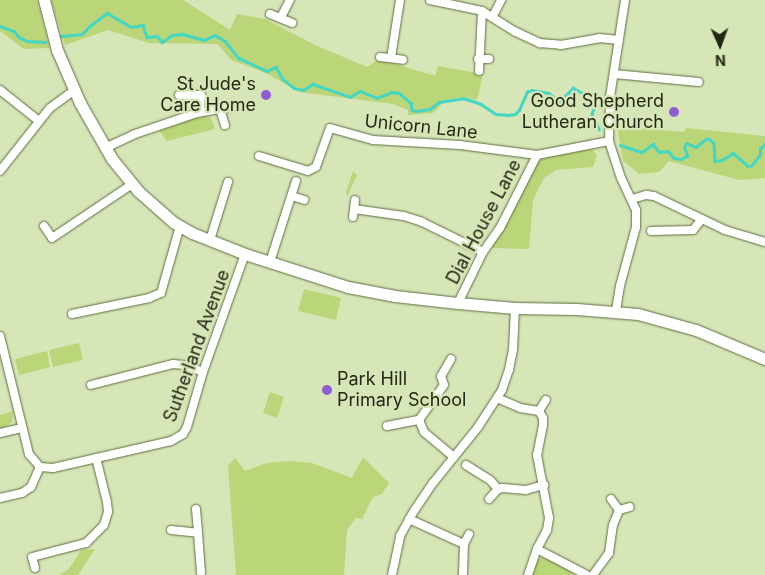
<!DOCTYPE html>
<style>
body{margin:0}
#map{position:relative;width:765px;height:575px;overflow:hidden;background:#d7e6b7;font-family:Inter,sans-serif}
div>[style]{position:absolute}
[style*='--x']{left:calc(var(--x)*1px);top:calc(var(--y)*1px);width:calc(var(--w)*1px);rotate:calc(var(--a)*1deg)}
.green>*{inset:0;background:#bbd579}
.stream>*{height:2.5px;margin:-1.25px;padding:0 1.25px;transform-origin:1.25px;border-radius:1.25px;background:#43d7c3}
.roads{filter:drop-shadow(0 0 1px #5f6c41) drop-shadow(0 0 1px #5f6c41)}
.street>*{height:8px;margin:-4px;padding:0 4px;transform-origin:4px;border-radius:4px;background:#fff}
.secondary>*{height:11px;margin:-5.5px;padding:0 5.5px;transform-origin:5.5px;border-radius:5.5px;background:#fff}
.dots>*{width:14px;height:14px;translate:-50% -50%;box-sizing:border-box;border:2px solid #d7e6b7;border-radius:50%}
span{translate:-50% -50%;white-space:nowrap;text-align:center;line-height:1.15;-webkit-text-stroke:4.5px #d7e6b7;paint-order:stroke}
.poi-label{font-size:18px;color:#232816}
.right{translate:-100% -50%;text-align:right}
.left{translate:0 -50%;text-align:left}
.street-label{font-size:18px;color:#232816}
.north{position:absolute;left:695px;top:20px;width:50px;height:50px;-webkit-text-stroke:4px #d7e6b7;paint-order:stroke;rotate:178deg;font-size:14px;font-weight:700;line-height:20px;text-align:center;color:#232816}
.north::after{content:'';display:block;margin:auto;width:18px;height:22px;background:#232816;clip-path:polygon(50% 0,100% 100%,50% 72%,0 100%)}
</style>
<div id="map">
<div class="green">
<i style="clip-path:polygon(0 0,37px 0,50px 48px,24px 49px,0 31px)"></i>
<i style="clip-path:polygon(51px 0,183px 0,230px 30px,237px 14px,265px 19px,315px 45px,367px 67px,379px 59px,435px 76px,438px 66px,483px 74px,477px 100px,463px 97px,446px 100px,433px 113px,408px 115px,408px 110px,393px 104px,299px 92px,266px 73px,231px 60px,218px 44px,149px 43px,108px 30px,65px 45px)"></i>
<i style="clip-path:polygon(204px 115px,211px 118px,215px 129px,167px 141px,158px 129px)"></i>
<i style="clip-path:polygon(617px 126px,684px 132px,686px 128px,765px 136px,765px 178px,739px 180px,669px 161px,659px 172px,639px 174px,623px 161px)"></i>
<i style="clip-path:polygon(591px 149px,597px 155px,593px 167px,556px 170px,544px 178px,533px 200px,529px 249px,492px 248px,535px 164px,542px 158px)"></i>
<i style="clip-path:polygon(353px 171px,357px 175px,347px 197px,346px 192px)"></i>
<i style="clip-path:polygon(304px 289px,341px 298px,336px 320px,298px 311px)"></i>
<i style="clip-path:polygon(79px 343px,83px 360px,53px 367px,49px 350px)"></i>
<i style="clip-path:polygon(47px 351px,50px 367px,19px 375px,15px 359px)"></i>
<i style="clip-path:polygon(270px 392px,284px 397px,277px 418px,263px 413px)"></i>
<i style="clip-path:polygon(13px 411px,12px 422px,0 430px,0 415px)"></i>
<i style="clip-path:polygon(363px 457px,389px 483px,382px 494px,373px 497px,362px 519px,356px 518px,347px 530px,344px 575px,236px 575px,228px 466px,235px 458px,245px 471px,267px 463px,290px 461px,312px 463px,352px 478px)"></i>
<i style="clip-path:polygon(95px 549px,78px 575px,59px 575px,69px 569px,81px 550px)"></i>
<i style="clip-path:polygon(542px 558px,549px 559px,576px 572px,570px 575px,532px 575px,538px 559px)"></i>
</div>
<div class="stream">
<i style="--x:0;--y:26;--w:15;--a:20"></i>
<i style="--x:14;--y:31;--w:8;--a:50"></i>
<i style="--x:19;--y:37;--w:9;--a:27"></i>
<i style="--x:27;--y:41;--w:18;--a:3"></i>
<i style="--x:61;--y:36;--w:21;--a:-5"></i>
<i style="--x:82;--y:34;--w:13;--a:-45"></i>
<i style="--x:91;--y:25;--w:20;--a:-37"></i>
<i style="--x:107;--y:13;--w:28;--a:30"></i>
<i style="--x:131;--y:27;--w:12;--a:-9"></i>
<i style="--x:143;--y:25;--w:13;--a:72"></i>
<i style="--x:147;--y:37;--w:10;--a:-6"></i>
<i style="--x:157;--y:36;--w:8;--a:50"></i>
<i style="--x:162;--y:42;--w:12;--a:-35"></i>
<i style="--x:172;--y:35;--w:11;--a:-5"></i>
<i style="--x:183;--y:34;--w:22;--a:16"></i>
<i style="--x:204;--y:40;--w:12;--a:-24"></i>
<i style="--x:215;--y:35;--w:12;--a:31"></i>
<i style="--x:225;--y:41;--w:22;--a:51"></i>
<i style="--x:239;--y:58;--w:31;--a:25"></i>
<i style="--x:267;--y:71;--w:10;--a:-24"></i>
<i style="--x:276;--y:67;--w:14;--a:60"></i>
<i style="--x:283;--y:79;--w:14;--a:39"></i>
<i style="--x:294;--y:88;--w:9;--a:13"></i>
<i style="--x:303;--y:90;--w:12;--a:-31"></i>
<i style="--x:313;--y:84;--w:39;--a:19"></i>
<i style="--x:350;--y:97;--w:12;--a:-31"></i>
<i style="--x:360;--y:91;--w:18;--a:22"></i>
<i style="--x:377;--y:98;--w:16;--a:-22"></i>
<i style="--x:392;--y:92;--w:7;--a:8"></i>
<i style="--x:399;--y:93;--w:16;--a:40"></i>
<i style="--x:411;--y:103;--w:7;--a:82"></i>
<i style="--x:412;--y:110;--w:4;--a:14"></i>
<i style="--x:416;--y:111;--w:14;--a:-8"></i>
<i style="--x:430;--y:109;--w:11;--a:-38"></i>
<i style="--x:439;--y:102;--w:24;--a:-9"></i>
<i style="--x:463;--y:98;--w:19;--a:18"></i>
<i style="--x:481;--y:104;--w:18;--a:34"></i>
<i style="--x:496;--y:114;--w:12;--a:5"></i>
<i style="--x:508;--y:115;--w:7;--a:-8"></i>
<i style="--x:515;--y:114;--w:6;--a:-45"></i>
<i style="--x:519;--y:110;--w:20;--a:-66"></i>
<i style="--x:527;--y:92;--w:5;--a:-22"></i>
<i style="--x:532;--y:90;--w:17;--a:10"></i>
<i style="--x:549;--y:93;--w:13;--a:42"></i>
<i style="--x:559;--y:102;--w:20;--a:-45"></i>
<i style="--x:573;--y:88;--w:25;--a:27"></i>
<i style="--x:595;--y:99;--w:4;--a:76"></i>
<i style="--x:596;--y:103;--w:12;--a:110"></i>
<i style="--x:592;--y:114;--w:17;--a:65"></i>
<i style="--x:620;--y:145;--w:23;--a:18"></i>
<i style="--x:642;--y:152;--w:14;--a:-36"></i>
<i style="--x:653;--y:144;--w:10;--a:53"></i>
<i style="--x:659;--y:152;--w:9;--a:-6"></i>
<i style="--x:668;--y:151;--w:9;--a:49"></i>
<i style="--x:674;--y:158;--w:7;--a:8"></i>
<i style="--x:681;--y:159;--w:7;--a:-27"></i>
<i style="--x:687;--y:156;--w:9;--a:-108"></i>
<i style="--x:684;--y:147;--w:4;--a:-63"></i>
<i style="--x:686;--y:143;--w:11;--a:22"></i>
<i style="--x:696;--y:147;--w:13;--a:-39"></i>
<i style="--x:706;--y:139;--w:3;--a:0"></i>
<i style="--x:709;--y:139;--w:6;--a:39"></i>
<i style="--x:714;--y:143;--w:18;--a:87"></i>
<i style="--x:715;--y:161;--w:7;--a:-8"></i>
<i style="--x:722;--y:160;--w:13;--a:-32"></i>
<i style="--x:733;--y:153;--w:20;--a:41"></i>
<i style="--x:748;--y:166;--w:3;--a:0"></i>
<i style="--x:751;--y:166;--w:14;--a:-51"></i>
<i style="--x:760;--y:155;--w:6;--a:-90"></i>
<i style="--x:760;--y:149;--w:7;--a:-45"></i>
</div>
<div class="roads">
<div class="street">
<i style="--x:430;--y:0;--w:53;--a:11.9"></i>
<i style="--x:482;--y:11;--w:38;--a:32"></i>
<i style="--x:514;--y:31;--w:29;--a:25"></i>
<i style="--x:540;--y:43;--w:21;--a:5"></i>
<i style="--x:561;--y:45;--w:39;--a:-10"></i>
<i style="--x:599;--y:38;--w:20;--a:6"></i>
<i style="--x:270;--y:14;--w:24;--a:22"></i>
<i style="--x:493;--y:16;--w:18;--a:-63"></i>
<i style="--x:281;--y:17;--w:19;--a:-62"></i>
<i style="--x:380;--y:57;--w:23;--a:7"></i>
<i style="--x:391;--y:58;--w:59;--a:-81.2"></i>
<i style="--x:478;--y:59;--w:11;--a:0"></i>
<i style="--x:479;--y:71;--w:60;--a:-87.1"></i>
<i style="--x:614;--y:74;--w:85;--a:5.4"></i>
<i style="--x:0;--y:90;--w:50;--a:38.5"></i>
<i style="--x:179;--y:95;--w:22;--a:0"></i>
<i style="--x:201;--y:95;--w:17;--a:93"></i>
<i style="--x:220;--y:109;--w:17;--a:73"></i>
<i style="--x:105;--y:148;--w:33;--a:-25"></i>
<i style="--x:135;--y:134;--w:65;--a:-18.7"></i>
<i style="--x:197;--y:113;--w:35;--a:-10"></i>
<i style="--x:259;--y:156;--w:51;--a:17"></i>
<i style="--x:308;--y:171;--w:9;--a:-27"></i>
<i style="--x:316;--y:167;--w:41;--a:-70.3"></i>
<i style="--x:330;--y:128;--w:45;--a:15.6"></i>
<i style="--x:373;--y:140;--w:87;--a:3.3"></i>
<i style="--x:460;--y:145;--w:78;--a:7.4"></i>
<i style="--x:537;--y:155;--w:73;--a:-11"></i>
<i style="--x:0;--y:171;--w:80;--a:-51.6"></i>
<i style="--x:50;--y:108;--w:31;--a:-36"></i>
<i style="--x:292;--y:196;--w:13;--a:18"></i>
<i style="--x:632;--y:199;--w:15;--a:-16"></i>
<i style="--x:646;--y:195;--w:8;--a:7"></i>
<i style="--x:654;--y:196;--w:79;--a:25.6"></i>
<i style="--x:725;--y:230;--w:42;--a:16.7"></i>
<i style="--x:354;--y:209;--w:50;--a:8"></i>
<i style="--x:404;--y:216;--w:19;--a:18"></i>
<i style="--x:422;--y:222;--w:68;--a:26.2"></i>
<i style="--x:353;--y:217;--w:17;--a:-83"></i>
<i style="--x:44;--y:226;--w:14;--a:56"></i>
<i style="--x:52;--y:238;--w:95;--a:-33.9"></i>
<i style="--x:651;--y:231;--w:42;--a:-1.4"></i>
<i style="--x:693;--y:230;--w:14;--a:-51"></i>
<i style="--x:210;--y:240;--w:61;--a:-72.8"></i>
<i style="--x:270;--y:262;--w:85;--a:-72.2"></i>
<i style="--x:458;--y:303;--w:57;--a:-63.9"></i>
<i style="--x:483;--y:252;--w:29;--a:-55"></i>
<i style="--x:500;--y:228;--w:82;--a:-63.1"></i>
<i style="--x:616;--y:311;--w:25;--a:-81"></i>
<i style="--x:620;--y:286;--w:61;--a:-74.8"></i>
<i style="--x:636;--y:227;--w:17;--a:-90"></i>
<i style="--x:636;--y:210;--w:35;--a:-115"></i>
<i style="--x:621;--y:178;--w:39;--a:-108"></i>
<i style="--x:609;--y:141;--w:44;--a:-88.7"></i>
<i style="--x:610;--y:97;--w:98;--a:-81.2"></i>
<i style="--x:72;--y:314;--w:79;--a:-11.7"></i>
<i style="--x:149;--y:298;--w:13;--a:-23"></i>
<i style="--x:161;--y:293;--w:70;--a:-74.2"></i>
<i style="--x:0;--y:336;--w:122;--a:76.2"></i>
<i style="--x:29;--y:454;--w:17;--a:50"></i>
<i style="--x:40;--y:467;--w:13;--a:4"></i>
<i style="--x:53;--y:468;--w:121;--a:-12.9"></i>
<i style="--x:171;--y:441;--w:14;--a:-30"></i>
<i style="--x:183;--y:434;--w:8;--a:-60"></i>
<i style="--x:187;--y:427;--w:57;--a:-73.8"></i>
<i style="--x:203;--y:372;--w:125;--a:-70.4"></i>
<i style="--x:451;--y:359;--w:20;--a:120"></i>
<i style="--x:441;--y:376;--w:9;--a:72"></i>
<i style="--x:444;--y:385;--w:43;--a:125.5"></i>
<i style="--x:419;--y:420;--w:13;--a:67"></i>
<i style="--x:424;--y:432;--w:39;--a:40"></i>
<i style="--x:91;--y:385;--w:85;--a:-14.4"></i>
<i style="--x:173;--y:364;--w:11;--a:5"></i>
<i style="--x:184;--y:365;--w:20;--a:20"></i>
<i style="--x:497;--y:398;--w:25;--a:23"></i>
<i style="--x:520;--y:408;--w:19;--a:9"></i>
<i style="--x:539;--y:411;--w:8;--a:60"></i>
<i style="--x:543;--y:418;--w:7;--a:90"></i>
<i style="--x:543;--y:425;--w:31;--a:101"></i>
<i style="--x:537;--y:455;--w:64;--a:79.2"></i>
<i style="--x:549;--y:518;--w:12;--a:99"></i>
<i style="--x:547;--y:530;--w:21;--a:118"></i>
<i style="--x:537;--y:549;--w:56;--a:27.5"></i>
<i style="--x:539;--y:411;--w:13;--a:-58"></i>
<i style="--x:387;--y:426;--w:33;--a:-11"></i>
<i style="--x:0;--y:433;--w:23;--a:-13"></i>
<i style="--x:466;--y:465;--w:28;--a:32"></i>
<i style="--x:490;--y:480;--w:12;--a:48"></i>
<i style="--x:0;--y:498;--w:23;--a:-13"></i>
<i style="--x:22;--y:493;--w:11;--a:-34"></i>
<i style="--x:31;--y:487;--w:22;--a:-66"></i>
<i style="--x:489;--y:499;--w:13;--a:-48"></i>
<i style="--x:498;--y:489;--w:5;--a:-11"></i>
<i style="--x:503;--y:488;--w:23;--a:5"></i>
<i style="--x:526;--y:490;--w:19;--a:-16"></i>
<i style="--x:611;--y:499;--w:14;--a:54"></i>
<i style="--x:196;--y:509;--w:24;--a:85"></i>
<i style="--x:409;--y:519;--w:60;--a:24.4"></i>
<i style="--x:464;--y:544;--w:31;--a:92"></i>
<i style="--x:171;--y:530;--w:27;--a:6"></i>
<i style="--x:198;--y:533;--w:40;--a:85.7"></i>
<i style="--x:464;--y:544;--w:11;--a:-63"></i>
<i style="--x:35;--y:568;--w:11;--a:-105"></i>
<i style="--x:32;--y:557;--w:56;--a:-14.5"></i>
<i style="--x:86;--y:543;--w:25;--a:-45"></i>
<i style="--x:104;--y:525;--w:14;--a:-73"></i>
<i style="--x:108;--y:512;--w:10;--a:-96"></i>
<i style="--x:107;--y:502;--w:45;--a:-104"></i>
<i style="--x:392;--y:575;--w:40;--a:-78"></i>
<i style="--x:400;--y:536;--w:29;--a:-61"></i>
<i style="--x:414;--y:511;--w:34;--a:-56"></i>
<i style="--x:433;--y:483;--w:72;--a:-51.2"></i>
<i style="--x:478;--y:427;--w:44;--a:-57"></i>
<i style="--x:502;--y:390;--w:21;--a:-71"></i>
<i style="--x:509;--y:370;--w:20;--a:-79"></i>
<i style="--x:513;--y:350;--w:42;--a:-87.3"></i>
<i style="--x:528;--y:575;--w:28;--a:-71"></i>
<i style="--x:593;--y:575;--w:27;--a:-54"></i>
<i style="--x:609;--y:553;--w:28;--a:-82"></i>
<i style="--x:613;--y:525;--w:16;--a:-68"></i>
<i style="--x:619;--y:510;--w:11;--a:-15"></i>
</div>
<div class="secondary">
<i style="--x:44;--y:0;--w:52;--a:75.4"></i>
<i style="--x:57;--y:50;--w:58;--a:66.5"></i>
<i style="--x:80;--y:103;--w:64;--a:60.3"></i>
<i style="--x:112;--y:159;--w:41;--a:50.9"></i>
<i style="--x:138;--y:191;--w:47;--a:41.5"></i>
<i style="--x:173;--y:222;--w:22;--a:30"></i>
<i style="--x:192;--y:233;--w:57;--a:21.6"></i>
<i style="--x:245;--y:254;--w:108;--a:17.8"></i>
<i style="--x:348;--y:287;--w:48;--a:10.8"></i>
<i style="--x:395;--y:296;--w:63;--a:6.3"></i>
<i style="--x:458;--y:303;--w:57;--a:5"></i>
<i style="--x:515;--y:308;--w:62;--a:0.9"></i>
<i style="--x:577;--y:309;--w:61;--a:4.7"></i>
<i style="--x:638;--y:314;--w:60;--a:15.4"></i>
<i style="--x:696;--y:330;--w:75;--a:22.8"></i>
</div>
</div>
<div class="dots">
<i style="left:266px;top:95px;background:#925cd4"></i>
<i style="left:674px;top:112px;background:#925cd4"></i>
<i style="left:327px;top:390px;background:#925cd4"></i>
</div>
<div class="poi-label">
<span class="right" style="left:256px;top:95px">St Jude's<br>Care Home</span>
<span class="right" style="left:664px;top:112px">Good Shepherd<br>Lutheran Church</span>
<span class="left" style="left:337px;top:390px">Park Hill<br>Primary School</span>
</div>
<div class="street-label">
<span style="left:421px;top:127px;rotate:6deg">Unicorn Lane</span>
<span style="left:484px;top:222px;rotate:-62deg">Dial House Lane</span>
<span style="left:197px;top:346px;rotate:-70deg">Sutherland Avenue</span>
</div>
<div class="north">N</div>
</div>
